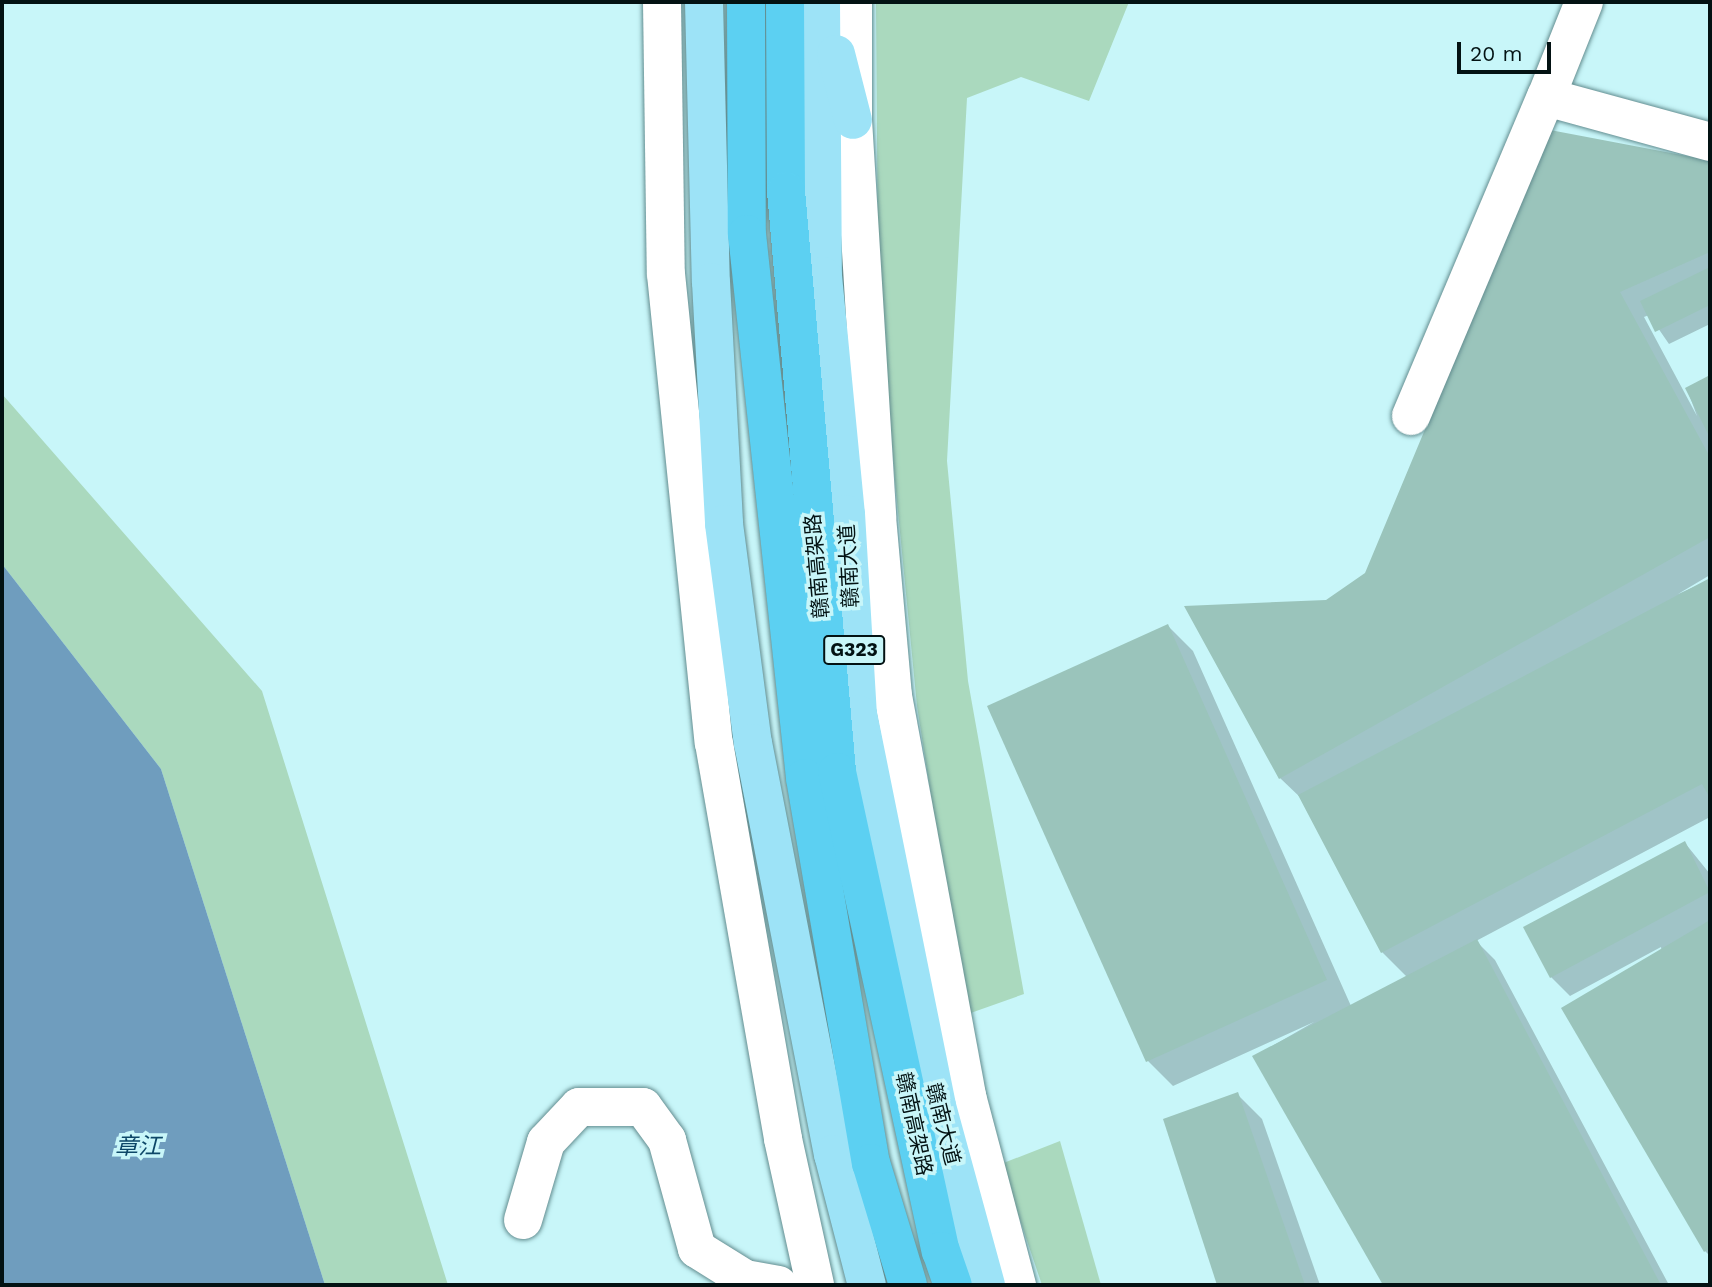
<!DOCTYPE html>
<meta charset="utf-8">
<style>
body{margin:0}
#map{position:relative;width:1712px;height:1287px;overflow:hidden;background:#c8f6f9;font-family:"Work Sans","Noto Sans SC",sans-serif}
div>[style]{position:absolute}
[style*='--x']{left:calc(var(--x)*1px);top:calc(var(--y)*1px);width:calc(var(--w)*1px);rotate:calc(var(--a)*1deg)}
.green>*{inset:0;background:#aad9be}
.water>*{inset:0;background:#6f9dbe}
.shadow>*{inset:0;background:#0003}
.building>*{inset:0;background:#9ac4bb}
.roads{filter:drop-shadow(0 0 2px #638d90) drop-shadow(0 0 2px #638d90)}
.minor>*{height:38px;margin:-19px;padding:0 19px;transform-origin:19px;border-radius:19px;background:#fff}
.major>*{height:38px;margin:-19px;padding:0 19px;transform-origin:19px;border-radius:19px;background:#9de3f7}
.highway>*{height:38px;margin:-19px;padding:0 19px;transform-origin:19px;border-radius:19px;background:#5cd0f2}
span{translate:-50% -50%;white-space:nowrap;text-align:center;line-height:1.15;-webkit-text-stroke:7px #c8f6f9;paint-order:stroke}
.shield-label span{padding:2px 5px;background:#c8f6f9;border:2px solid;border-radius:5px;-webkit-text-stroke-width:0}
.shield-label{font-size:19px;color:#031213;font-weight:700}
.street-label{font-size:21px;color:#031213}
.water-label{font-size:23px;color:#0d4768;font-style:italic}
.frame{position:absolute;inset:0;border:4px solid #031213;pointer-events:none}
.scale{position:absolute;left:1457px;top:42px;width:94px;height:32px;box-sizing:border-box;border:4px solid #031213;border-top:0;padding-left:9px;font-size:21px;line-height:24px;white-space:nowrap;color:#031213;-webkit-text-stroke:5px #c8f6f9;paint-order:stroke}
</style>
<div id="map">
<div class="green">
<i style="clip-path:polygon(876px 2px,1129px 2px,1089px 101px,1021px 77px,967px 98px,947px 461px,968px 681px,1024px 994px,965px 1015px,917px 706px,895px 481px,878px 270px)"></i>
<i style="clip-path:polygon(2px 394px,262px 691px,448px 1285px,325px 1285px,161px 769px,2px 564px)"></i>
<i style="clip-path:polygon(1060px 1141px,1101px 1285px,1042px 1285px,1001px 1164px)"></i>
</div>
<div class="water">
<i style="clip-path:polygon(2px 564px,161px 769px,325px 1285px,2px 1285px)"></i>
</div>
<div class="shadow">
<i style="clip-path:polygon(1707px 162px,1710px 324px,1669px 344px,1649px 315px,1644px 317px,1697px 416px,1687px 389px,1710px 377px,1710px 575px,1678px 594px,1710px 580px,1710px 817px,1476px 941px,1495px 960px,1669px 1285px,1385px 1285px,1255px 1056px,1314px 1022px,1173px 1086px,1148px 1061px,1168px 626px,1193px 651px,1351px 1006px,1407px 977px,1382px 952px,1303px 800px,1280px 778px,1326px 602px,1367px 574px)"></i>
<i style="clip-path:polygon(1685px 843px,1710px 874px,1710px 1256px,1705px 1251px,1661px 947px,1570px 996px,1551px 977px)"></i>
<i style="clip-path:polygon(1237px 1094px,1262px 1119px,1320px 1285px,1219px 1285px,1165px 1120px)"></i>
</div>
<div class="building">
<i style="clip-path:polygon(1550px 130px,1708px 160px,1710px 165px,1710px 252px,1620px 292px,1710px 457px,1710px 537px,1279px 779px,1184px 606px,1326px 600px,1365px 573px)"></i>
<i style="clip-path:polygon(1710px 267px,1710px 305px,1655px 332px,1640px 301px)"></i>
<i style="clip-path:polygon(1710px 375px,1710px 438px,1685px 388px)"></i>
<i style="clip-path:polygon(1710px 578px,1710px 798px,1702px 784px,1381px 953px,1298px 795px)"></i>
<i style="clip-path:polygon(1168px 624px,1327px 980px,1146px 1062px,987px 706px)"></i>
<i style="clip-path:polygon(1685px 841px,1710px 892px,1550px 978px,1523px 927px)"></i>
<i style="clip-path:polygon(1710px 920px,1710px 1248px,1704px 1252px,1561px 1008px)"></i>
<i style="clip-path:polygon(1477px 939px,1661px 1285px,1383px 1285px,1252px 1056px)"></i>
<i style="clip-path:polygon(1238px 1092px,1305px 1285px,1217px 1285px,1163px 1119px)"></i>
</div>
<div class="roads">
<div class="minor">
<i style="--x:662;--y:2;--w:272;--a:89.2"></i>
<i style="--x:666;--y:274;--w:471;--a:84.2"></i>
<i style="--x:714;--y:743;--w:402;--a:80.1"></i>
<i style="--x:783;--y:1139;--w:149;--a:77.6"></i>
<i style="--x:853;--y:2;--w:118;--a:90"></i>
<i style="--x:853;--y:120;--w:398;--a:86.5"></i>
<i style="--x:877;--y:517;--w:180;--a:84.9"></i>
<i style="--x:893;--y:696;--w:407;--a:79.5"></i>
<i style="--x:967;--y:1096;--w:196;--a:75.2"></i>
<i style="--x:1584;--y:2;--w:102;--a:111.8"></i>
<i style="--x:1546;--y:97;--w:170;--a:15.3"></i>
<i style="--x:1411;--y:416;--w:346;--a:-67.1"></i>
<i style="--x:523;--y:1220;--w:81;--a:-73.6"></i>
<i style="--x:546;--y:1142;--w:48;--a:-46.7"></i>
<i style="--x:579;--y:1107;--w:64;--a:0"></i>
<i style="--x:643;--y:1107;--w:41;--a:54"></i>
<i style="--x:667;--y:1140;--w:113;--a:74.6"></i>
<i style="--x:697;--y:1249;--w:57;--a:32"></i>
<i style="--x:745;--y:1279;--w:34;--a:10"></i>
</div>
<div class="major">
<i style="--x:704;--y:2;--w:280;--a:88.6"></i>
<i style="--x:711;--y:282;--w:242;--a:86.9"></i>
<i style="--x:724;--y:524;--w:221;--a:82.5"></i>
<i style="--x:753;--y:743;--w:419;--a:79"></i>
<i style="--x:833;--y:1154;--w:135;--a:75.5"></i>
<i style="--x:821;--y:2;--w:274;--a:89.6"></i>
<i style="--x:823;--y:276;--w:239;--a:84.5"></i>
<i style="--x:846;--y:514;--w:200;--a:86.6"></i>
<i style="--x:858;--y:714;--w:400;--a:78.6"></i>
<i style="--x:937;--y:1106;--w:186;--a:74.7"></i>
<i style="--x:836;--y:54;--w:68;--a:75.6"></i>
</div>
<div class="highway">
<i style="--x:746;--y:2;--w:232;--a:89.8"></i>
<i style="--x:747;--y:234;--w:547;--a:83.91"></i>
<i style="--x:805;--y:778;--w:391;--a:80.3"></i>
<i style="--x:871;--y:1163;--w:127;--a:73.1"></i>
<i style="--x:785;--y:2;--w:189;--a:89.7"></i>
<i style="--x:786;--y:191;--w:583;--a:84.98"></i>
<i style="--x:837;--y:772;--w:490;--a:77.8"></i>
<i style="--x:941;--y:1251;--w:36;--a:71"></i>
</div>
</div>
<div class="shield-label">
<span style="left:854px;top:650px">G323</span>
</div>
<div class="street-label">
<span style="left:817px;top:566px;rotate:-95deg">赣南高架路</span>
<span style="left:849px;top:566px;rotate:-93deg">赣南大道</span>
<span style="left:914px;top:1124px;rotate:78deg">赣南高架路</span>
<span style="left:943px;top:1124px;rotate:76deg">赣南大道</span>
</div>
<div class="water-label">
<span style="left:138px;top:1147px">章江</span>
</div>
<div class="frame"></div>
<div class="scale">20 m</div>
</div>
